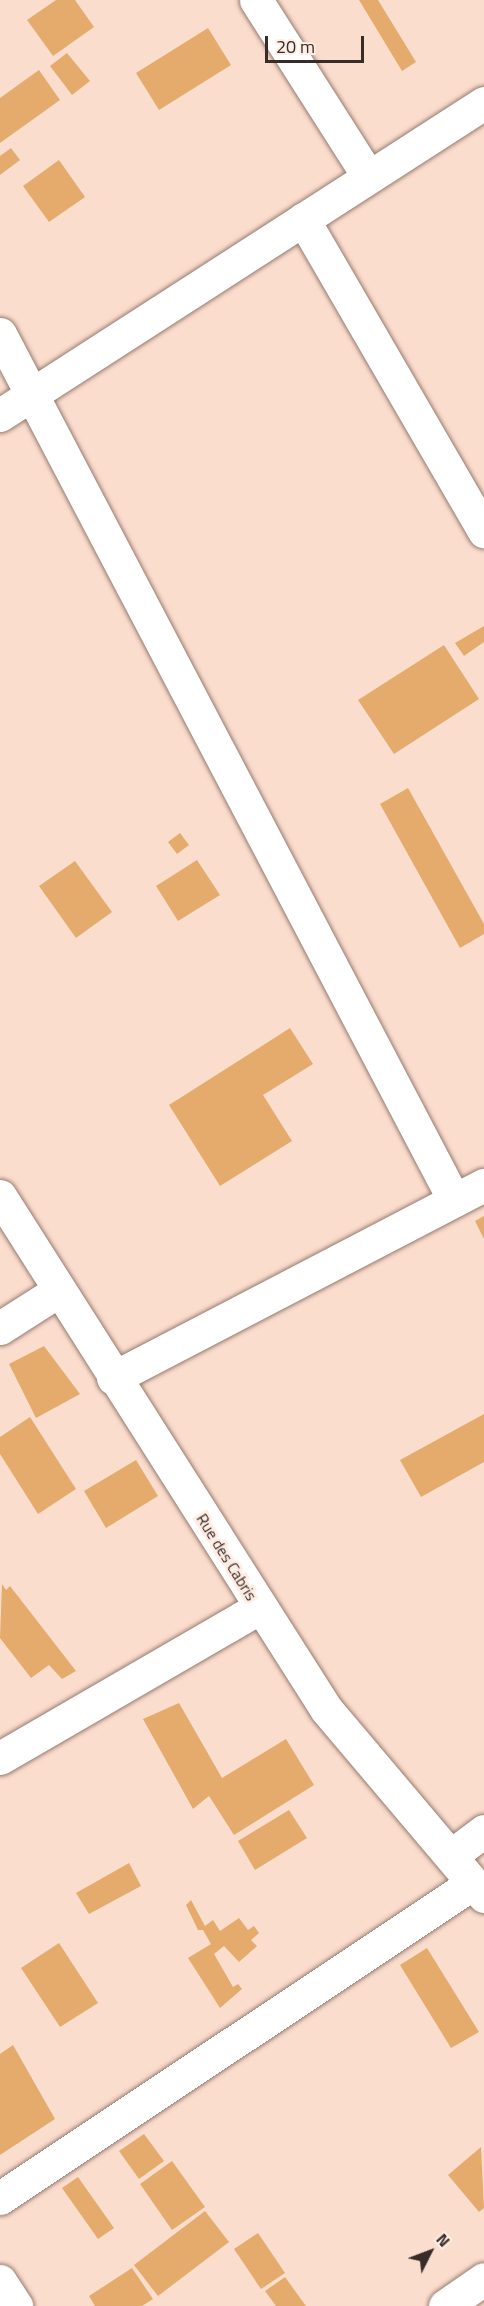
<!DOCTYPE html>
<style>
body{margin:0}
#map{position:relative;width:484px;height:2306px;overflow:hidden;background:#fbddce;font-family:"Titillium Web",sans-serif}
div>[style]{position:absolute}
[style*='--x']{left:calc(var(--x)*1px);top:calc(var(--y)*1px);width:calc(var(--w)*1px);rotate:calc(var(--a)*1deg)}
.building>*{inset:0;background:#e4ab6c}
.roads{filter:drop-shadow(0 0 2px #967b6e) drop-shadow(0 0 2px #967b6e)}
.minor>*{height:33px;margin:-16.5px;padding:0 16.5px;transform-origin:16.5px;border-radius:16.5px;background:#fff}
span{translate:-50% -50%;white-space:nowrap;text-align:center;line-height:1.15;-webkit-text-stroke:6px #ffede4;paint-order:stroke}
.street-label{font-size:16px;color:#372c27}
.north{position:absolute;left:400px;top:2222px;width:60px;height:60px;-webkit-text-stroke:4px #ffede4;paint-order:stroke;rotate:48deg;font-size:16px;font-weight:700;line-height:24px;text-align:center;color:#372c27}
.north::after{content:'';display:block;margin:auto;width:21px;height:27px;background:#372c27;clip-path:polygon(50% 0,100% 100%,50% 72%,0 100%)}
.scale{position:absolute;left:265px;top:36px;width:99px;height:27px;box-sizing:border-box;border:3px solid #372c27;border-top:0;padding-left:8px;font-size:18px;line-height:21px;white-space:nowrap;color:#372c27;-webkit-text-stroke:4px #ffede4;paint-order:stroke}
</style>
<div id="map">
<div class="building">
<i style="clip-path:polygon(56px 0,75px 0,94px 27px,53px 56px,27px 20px)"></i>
<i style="clip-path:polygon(359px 0,378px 0,416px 62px,402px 71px)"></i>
<i style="clip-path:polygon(208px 28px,231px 65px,159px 110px,136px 73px)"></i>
<i style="clip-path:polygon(67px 53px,90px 81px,72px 95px,50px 66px)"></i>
<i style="clip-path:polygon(39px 70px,60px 100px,0 143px,0 98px)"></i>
<i style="clip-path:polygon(11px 148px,20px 160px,0 175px,0 156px)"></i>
<i style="clip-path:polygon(59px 160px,85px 197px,49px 222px,23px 186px)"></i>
<i style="clip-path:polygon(484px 626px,484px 642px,464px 656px,455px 643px)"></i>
<i style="clip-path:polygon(444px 645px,479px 699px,394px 754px,358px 700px)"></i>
<i style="clip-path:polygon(408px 788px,484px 924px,484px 934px,460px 948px,380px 804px)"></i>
<i style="clip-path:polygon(180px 833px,189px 845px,177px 854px,168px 842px)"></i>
<i style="clip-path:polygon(197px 860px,220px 895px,178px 921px,156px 886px)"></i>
<i style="clip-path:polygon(75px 861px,112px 912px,76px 938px,39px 886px)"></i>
<i style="clip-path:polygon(290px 1028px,313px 1064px,263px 1095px,292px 1141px,220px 1186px,169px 1105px)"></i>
<i style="clip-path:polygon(484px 1216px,484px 1239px,475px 1221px)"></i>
<i style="clip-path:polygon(44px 1346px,80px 1394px,36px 1418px,9px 1364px)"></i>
<i style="clip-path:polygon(484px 1414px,484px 1462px,421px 1497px,400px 1460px)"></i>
<i style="clip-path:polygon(30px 1417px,76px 1489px,38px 1514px,0 1454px,0 1437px)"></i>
<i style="clip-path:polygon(136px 1460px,158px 1496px,106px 1528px,84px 1491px)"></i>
<i style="clip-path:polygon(2px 1584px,6px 1590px,10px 1586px,76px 1671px,62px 1679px,49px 1665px,31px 1678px,0 1638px)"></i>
<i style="clip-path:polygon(179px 1703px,222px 1778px,286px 1739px,314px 1785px,234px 1835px,209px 1796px,193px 1809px,143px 1719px)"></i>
<i style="clip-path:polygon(289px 1810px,307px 1838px,255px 1870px,238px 1841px)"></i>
<i style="clip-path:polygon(129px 1863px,141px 1886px,89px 1914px,76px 1893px)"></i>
<i style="clip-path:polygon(191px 1900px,205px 1926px,213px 1920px,220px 1931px,239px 1918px,248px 1930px,254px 1926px,259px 1933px,251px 1940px,257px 1946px,239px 1962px,224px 1946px,214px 1954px,233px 1987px,238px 1984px,242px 1989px,220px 2008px,188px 1958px,211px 1944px,203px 1930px,198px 1930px,186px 1905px)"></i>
<i style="clip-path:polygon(59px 1943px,98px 2003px,60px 2027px,21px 1968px)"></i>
<i style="clip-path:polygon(427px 1948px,479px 2032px,451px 2048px,400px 1965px)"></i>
<i style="clip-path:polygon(13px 2045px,55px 2119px,0 2155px,0 2054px)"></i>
<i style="clip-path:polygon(144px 2134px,164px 2161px,139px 2179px,119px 2151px)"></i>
<i style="clip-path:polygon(481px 2147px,484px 2208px,479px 2212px,448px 2175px)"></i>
<i style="clip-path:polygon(172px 2161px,205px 2207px,172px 2230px,140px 2184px)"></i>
<i style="clip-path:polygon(78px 2177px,114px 2228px,98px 2239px,62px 2188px)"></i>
<i style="clip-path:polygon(205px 2211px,229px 2242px,158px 2296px,134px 2265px)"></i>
<i style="clip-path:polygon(258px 2233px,285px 2273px,261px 2289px,234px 2249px)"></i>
<i style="clip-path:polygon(132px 2268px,153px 2299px,142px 2306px,95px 2306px,89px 2296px)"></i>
<i style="clip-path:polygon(285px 2277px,306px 2306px,276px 2306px,265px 2291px)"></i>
</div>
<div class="roads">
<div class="minor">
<i style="--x:256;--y:0;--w:209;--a:57.5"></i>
<i style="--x:303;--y:219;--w:361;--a:59.9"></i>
<i style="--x:0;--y:334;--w:978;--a:62.33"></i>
<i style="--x:0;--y:415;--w:576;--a:-32.81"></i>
<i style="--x:0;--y:1196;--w:608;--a:57.56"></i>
<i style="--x:326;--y:1709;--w:245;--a:49.8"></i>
<i style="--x:0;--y:1328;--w:69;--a:-32.5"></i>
<i style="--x:113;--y:1378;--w:418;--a:-27.5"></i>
<i style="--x:0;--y:1758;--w:299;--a:-30.1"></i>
<i style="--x:452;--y:1855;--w:40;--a:-37"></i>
<i style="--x:0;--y:2198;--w:568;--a:-33.66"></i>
<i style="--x:0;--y:2281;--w:30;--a:57"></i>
<i style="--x:445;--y:2306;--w:47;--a:-34.7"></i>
</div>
</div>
<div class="street-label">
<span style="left:227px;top:1557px;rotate:58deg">Rue des Cabris</span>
</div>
<div class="north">N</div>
<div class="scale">20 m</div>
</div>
